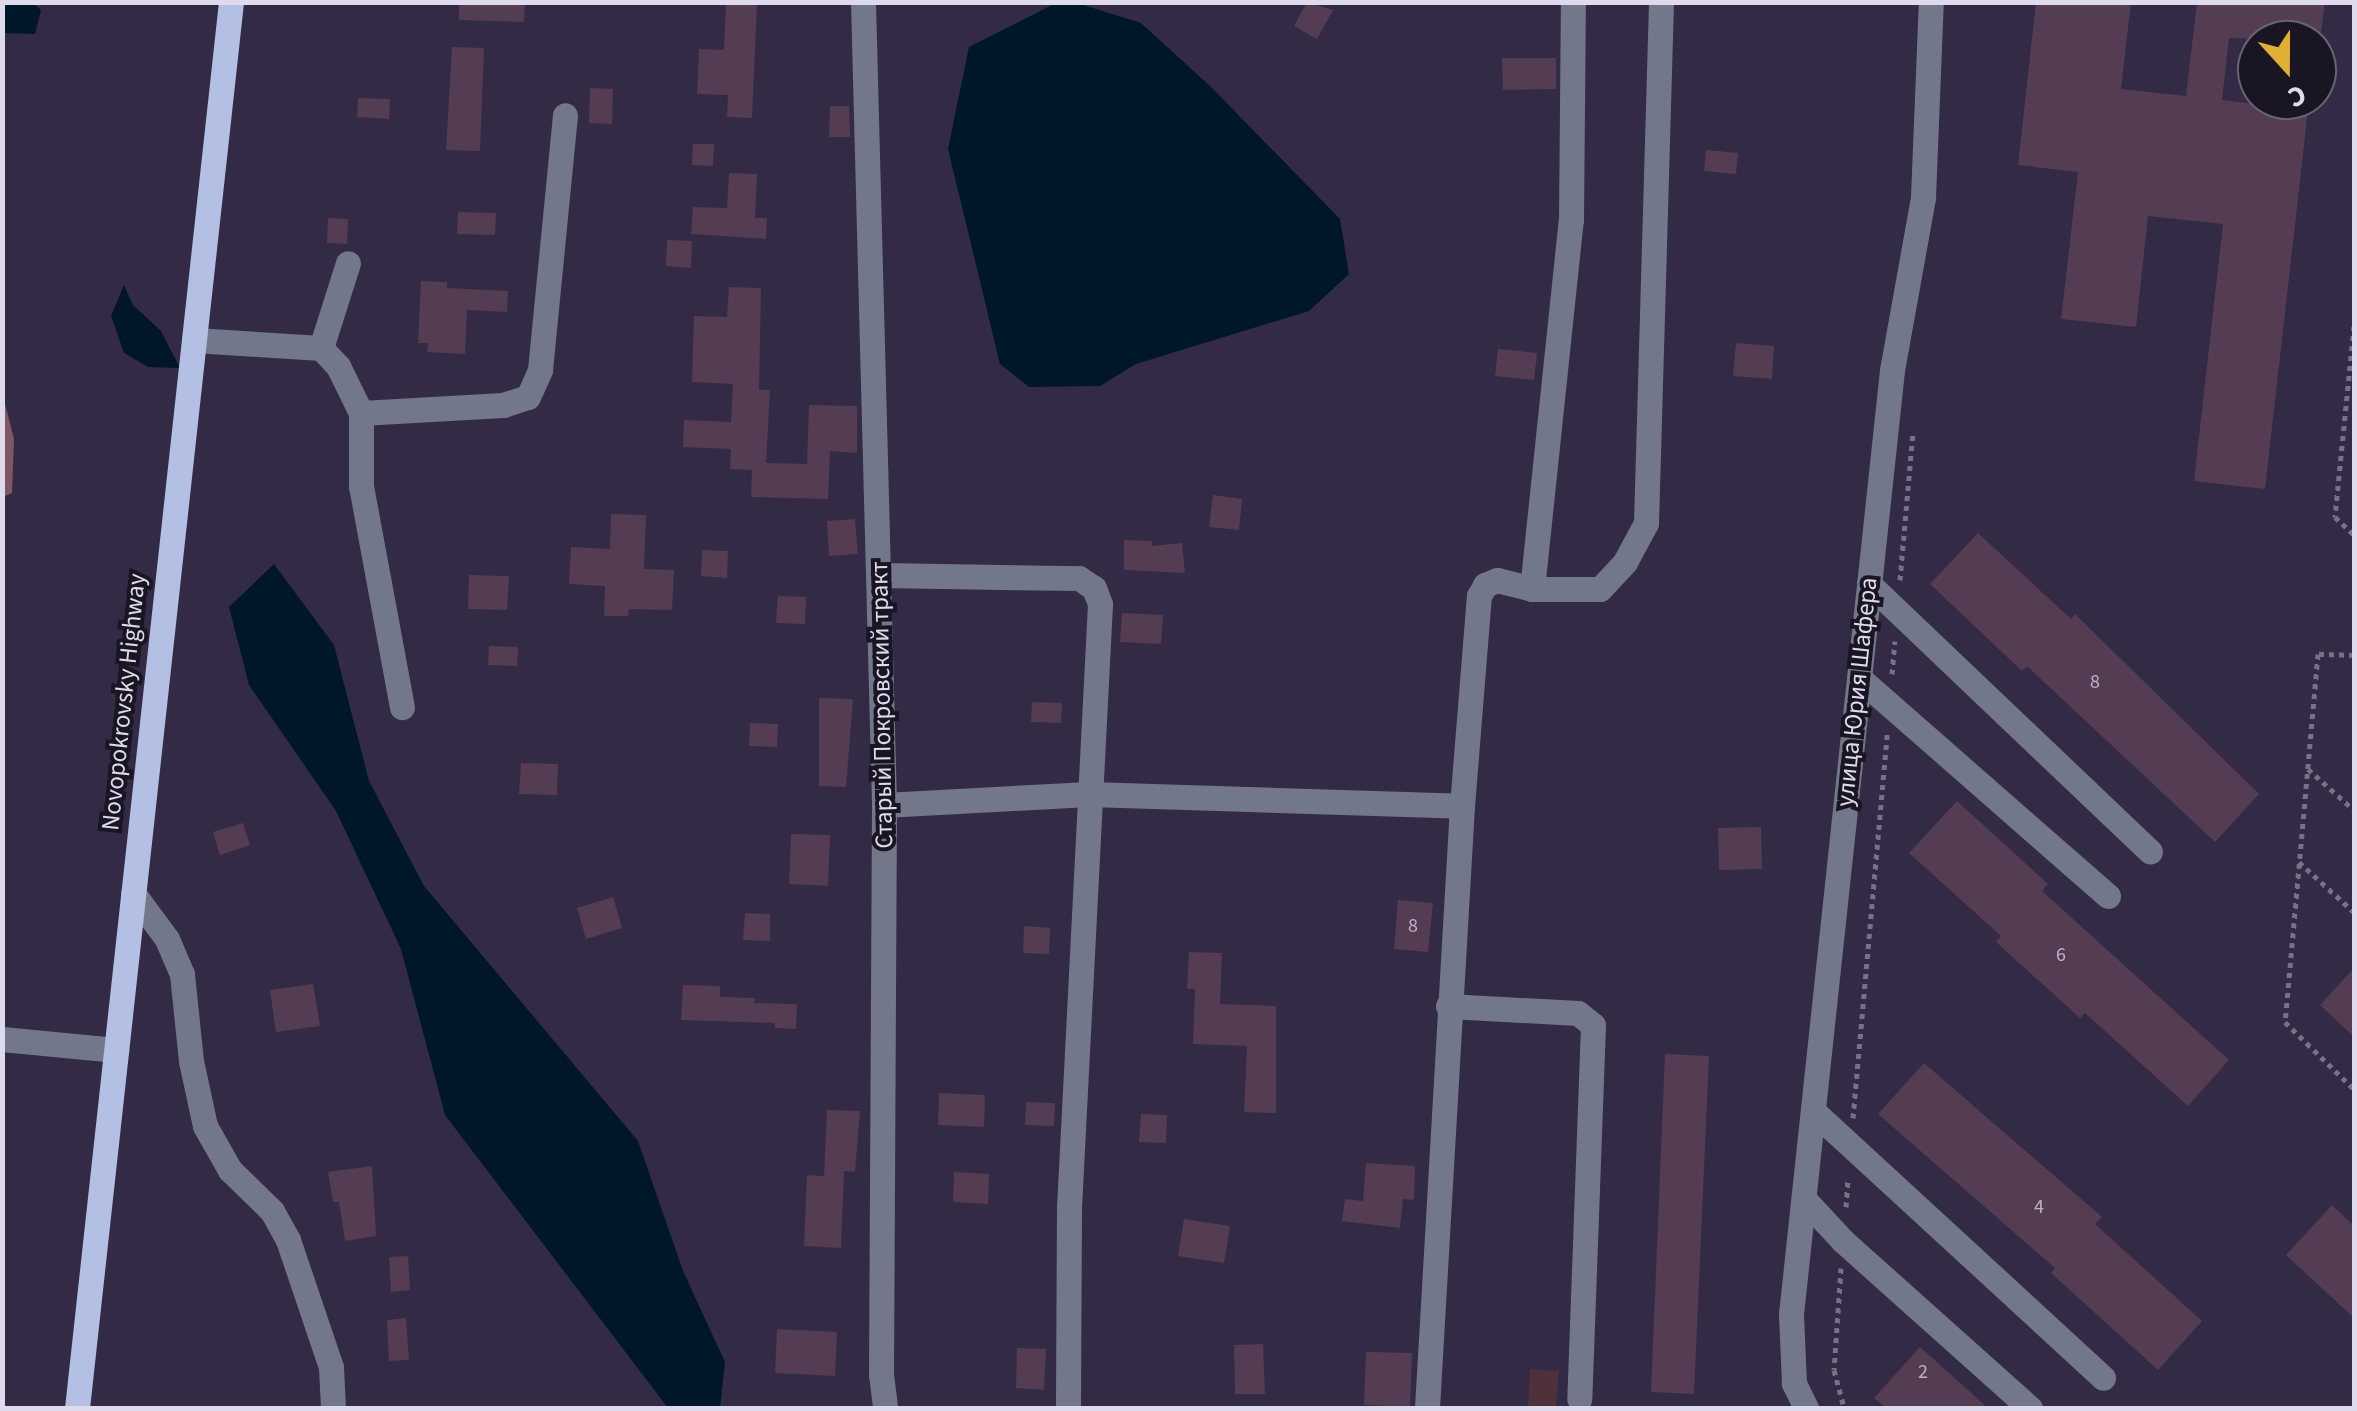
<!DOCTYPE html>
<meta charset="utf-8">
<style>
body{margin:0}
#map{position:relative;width:2357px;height:1411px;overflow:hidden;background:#332a45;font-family:"Source Sans 3",sans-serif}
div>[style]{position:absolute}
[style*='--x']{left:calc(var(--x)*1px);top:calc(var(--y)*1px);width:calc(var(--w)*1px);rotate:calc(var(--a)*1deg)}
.green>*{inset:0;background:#4f303b}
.forest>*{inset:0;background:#805564}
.water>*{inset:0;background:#001729}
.building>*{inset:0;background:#543c53}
.path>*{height:5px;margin-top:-2.5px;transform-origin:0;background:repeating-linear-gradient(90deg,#787188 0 5px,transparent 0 10px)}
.minor>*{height:25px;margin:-12.5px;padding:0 12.5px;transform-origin:12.5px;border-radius:12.5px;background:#727889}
.major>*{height:25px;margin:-12.5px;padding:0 12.5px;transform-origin:12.5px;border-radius:12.5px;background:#b4c0e3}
span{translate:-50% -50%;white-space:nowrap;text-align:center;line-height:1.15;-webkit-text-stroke:8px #191522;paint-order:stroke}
.number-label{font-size:20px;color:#bdb3c6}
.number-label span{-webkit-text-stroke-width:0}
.street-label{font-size:25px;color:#e0dbec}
.frame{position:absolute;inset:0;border:5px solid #e0dbec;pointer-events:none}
.north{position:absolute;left:2237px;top:20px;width:100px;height:100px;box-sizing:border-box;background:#191522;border:2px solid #696473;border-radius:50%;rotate:159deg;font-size:28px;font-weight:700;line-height:40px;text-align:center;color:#e0dbec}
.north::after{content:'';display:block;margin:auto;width:35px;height:45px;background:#e1af34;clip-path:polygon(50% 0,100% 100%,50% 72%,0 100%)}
</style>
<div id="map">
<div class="green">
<i style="clip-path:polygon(1530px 1369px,1559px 1371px,1556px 1408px,1528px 1408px)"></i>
</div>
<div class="forest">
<i style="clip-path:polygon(2px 392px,14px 439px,12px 493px,3px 497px)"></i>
</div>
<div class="water">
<i style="clip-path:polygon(3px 2px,33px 3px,41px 10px,35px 34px,3px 33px)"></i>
<i style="clip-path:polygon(1056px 3px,1077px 3px,1141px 23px,1211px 87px,1340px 219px,1349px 274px,1309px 311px,1136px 364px,1100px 386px,1029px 387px,1000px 364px,948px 149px,969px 47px)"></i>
<i style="clip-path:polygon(124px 285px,133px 305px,161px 331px,180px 368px,148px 367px,124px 353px,111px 316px)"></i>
<i style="clip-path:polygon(274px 564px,334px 645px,369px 781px,424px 886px,638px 1141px,683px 1271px,725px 1362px,720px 1408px,668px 1408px,445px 1115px,401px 949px,336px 811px,249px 685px,229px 607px)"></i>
</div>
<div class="building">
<i style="clip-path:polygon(459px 2px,525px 2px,524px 22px,459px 20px)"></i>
<i style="clip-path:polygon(726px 2px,757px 2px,752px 118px,727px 117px,728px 95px,697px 94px,699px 49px,724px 50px)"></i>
<i style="clip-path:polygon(1307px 2px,1333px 10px,1317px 39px,1294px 26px)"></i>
<i style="clip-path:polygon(2036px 2px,2131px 2px,2121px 89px,2186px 96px,2197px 2px,2325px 2px,2320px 40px,2229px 38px,2222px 100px,2308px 110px,2265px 489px,2194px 481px,2223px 224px,2148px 216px,2136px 327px,2061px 319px,2078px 172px,2018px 165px)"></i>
<i style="clip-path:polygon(452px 47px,484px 48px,480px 151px,446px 150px)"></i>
<i style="clip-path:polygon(1502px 58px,1556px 58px,1556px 89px,1503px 90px)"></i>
<i style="clip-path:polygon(590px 88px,613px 89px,612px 124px,589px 123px)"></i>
<i style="clip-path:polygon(358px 98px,390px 99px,389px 119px,357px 117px)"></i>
<i style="clip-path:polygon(830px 106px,849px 106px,850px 137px,829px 137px)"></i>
<i style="clip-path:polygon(693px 144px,714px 144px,713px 166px,692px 165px)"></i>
<i style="clip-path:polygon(1706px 150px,1738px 153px,1736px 174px,1704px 171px)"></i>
<i style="clip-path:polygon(729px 173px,757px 174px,755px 218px,767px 218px,766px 239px,691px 234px,693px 207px,727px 208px)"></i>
<i style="clip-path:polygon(458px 212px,496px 213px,495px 235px,457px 234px)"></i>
<i style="clip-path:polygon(328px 218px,348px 219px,347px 244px,327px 243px)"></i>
<i style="clip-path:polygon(667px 240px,692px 241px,691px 268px,666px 266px)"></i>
<i style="clip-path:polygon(421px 281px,447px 282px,447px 288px,508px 291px,507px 312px,467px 310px,465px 354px,427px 352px,428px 343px,418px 343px)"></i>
<i style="clip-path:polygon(729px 287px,761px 288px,759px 390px,770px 390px,766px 463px,807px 464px,809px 405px,857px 406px,857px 453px,830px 451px,828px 499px,751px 497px,752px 470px,730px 469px,731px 449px,683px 447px,684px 420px,731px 422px,733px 384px,692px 382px,694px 316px,727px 317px)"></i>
<i style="clip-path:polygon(1736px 343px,1774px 346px,1772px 379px,1733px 376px)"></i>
<i style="clip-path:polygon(1498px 349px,1537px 353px,1534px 380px,1495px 376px)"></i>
<i style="clip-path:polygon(1213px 495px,1242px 499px,1239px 530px,1209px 527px)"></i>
<i style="clip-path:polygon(611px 514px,646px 515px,644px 569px,674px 570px,672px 610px,629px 609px,628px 616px,604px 616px,605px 586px,569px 584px,571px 547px,610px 549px)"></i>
<i style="clip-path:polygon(855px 519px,858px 554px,829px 556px,827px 521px)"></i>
<i style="clip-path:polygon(1978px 533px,2071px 619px,2075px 614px,2259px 794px,2215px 842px,2027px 666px,2022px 671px,1930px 584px)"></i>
<i style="clip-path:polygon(1124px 540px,1152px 541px,1152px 546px,1182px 543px,1185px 573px,1124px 570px)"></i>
<i style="clip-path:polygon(702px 550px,728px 551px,727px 578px,701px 576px)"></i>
<i style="clip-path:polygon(469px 575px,509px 576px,507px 610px,468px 609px)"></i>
<i style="clip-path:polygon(778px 596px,806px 597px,805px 624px,776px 623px)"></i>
<i style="clip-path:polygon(1122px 613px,1163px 615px,1161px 644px,1120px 642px)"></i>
<i style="clip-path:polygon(489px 646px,518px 647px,517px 666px,488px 665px)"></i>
<i style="clip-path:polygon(819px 698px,853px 699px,846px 787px,819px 786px)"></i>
<i style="clip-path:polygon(1032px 702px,1062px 703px,1061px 723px,1031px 722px)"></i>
<i style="clip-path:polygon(750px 723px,778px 724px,777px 747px,749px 746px)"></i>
<i style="clip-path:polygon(521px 763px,558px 764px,557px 795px,519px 794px)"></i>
<i style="clip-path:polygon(1957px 801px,2048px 884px,2042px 891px,2229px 1060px,2188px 1106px,2085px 1013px,2080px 1018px,1996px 942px,2001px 936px,1909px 853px)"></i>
<i style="clip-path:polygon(243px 823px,250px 845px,220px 855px,213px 832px)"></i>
<i style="clip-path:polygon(1761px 827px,1762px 869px,1719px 870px,1718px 828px)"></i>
<i style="clip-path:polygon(791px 834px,830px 835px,828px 886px,789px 884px)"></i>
<i style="clip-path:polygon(613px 897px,622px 928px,586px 939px,577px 908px)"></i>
<i style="clip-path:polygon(1398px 900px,1433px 903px,1428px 952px,1394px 949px)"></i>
<i style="clip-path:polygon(745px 913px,770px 914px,770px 941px,743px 940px)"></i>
<i style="clip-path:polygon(1024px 926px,1050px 928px,1049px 954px,1023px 953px)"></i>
<i style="clip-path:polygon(1189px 952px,1222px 953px,1220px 1004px,1276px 1006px,1276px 1113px,1244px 1112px,1247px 1046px,1193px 1044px,1195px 989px,1187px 989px)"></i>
<i style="clip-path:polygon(2354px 968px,2354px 1037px,2320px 1005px)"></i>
<i style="clip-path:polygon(313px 984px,320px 1026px,276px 1032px,270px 990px)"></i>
<i style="clip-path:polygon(683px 985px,720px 986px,720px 997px,755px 998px,754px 1003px,797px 1004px,796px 1029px,775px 1028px,775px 1023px,681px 1020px)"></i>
<i style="clip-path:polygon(1665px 1054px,1709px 1056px,1694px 1394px,1651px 1392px)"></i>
<i style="clip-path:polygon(1924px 1063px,2102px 1217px,2095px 1224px,2202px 1321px,2158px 1370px,2051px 1273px,2055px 1268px,1878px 1114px)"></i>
<i style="clip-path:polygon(939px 1093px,985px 1095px,984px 1127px,938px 1125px)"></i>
<i style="clip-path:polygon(1026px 1102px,1055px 1103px,1054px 1126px,1025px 1125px)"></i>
<i style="clip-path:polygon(827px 1110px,860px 1111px,855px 1172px,844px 1171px,841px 1248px,804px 1246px,807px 1175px,824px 1176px)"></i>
<i style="clip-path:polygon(1141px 1114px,1167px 1115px,1166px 1143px,1139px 1142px)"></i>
<i style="clip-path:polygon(1366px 1163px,1415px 1166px,1414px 1200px,1403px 1199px,1400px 1228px,1342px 1221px,1345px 1199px,1363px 1201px)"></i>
<i style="clip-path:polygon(372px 1166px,376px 1236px,345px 1241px,339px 1202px,333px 1202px,328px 1172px)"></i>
<i style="clip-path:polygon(954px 1172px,989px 1174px,988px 1204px,953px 1202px)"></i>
<i style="clip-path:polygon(2332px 1205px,2354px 1226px,2354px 1318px,2286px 1255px)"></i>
<i style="clip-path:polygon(1184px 1219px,1230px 1226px,1224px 1263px,1178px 1256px)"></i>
<i style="clip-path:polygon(408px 1256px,410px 1290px,391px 1292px,389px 1257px)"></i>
<i style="clip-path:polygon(406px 1318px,409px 1360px,389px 1361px,387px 1320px)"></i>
<i style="clip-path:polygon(777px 1329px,837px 1332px,835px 1376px,775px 1373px)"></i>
<i style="clip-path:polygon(1263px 1344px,1265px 1394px,1235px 1394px,1234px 1345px)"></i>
<i style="clip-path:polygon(1920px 1347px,1988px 1408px,1886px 1408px,1874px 1398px)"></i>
<i style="clip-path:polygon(1017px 1348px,1046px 1349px,1044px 1390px,1016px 1388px)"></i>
<i style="clip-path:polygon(1366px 1352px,1412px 1353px,1410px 1407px,1364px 1405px)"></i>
</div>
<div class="path">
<i style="--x:2354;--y:326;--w:192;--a:95.7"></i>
<i style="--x:2335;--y:517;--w:26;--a:43"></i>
<i style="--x:1900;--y:580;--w:150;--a:-85"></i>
<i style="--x:2354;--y:655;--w:36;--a:-178"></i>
<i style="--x:2318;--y:654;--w:369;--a:95.1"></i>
<i style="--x:2285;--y:1022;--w:96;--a:44.2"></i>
<i style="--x:1892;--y:674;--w:33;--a:-85"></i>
<i style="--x:2308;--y:769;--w:62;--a:41.7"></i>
<i style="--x:2299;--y:862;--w:74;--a:42.3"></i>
<i style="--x:1853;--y:1118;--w:385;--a:-84.9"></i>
<i style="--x:1846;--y:1207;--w:28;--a:-86"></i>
<i style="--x:1841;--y:1268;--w:102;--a:93.9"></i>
<i style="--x:1834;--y:1370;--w:39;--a:75"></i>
</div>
<div class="minor">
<i style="--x:863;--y:2;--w:803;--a:88.5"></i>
<i style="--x:884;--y:805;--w:569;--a:90.3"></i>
<i style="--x:881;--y:1374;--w:34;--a:83"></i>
<i style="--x:194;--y:340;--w:127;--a:3.6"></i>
<i style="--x:321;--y:348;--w:25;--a:47"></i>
<i style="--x:338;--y:366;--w:52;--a:63.9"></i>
<i style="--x:361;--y:413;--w:73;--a:90"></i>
<i style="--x:361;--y:486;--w:225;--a:79.5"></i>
<i style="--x:321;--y:348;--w:89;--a:-72.4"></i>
<i style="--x:361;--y:413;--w:142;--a:-3.2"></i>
<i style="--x:503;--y:405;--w:26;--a:-18"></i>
<i style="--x:528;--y:397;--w:30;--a:-66"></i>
<i style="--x:540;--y:370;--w:256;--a:-84.4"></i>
<i style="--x:880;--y:575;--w:199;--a:0.9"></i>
<i style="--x:1079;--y:578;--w:18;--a:34"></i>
<i style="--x:1094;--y:588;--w:17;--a:69"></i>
<i style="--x:1100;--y:604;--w:605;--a:92.94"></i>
<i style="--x:1069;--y:1208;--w:200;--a:90.3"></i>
<i style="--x:1869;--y:584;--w:388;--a:43.6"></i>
<i style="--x:1532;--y:589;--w:371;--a:-84"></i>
<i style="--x:1571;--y:220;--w:218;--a:-89.5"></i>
<i style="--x:1859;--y:678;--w:331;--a:41.2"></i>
<i style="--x:884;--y:805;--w:205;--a:-3.1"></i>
<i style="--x:1089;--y:794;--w:373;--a:1.8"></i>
<i style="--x:1462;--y:806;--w:603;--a:93.33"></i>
<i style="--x:1462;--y:806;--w:211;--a:-85.4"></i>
<i style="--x:1479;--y:596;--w:13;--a:-61"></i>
<i style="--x:1485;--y:585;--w:13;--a:-23"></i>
<i style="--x:1497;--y:580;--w:36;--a:14"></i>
<i style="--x:1532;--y:589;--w:68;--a:0"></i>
<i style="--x:1600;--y:589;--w:37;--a:-47"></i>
<i style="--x:1625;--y:562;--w:44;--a:-61.7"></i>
<i style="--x:1646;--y:523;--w:521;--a:-88.35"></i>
<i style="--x:133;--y:893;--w:57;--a:53.5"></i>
<i style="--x:167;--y:939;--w:38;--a:67"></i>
<i style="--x:182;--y:974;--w:87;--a:84.1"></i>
<i style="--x:191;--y:1061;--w:66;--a:77.8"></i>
<i style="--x:205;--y:1126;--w:51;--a:60.4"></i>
<i style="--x:230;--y:1170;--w:59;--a:44.3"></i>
<i style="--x:272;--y:1211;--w:33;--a:61"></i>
<i style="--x:288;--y:1240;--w:134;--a:71.3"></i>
<i style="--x:331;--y:1367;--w:41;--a:87.2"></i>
<i style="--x:1448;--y:1006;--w:130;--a:3.1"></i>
<i style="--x:1578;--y:1013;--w:19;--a:39"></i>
<i style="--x:1593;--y:1025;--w:374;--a:92.1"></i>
<i style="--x:2;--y:1039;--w:115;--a:5.5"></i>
<i style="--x:1813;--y:1111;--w:394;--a:42.6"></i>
<i style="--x:1804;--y:1199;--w:57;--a:47.1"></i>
<i style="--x:1843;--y:1241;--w:251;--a:41.8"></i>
<i style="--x:1806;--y:1408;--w:28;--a:-116"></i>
<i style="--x:1794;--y:1383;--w:69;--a:-92.5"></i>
<i style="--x:1791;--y:1314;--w:949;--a:-83.89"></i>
<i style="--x:1892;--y:370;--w:176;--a:-79.8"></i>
<i style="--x:1923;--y:197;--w:195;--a:-87.7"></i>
</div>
<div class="major">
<i style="--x:77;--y:1408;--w:1414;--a:-83.75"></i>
</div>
<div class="number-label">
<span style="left:2095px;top:682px">8</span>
<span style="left:1413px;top:926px">8</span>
<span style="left:2061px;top:955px">6</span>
<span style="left:2039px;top:1207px">4</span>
<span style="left:1923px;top:1372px">2</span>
</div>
<div class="street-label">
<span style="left:1857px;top:692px;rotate:-84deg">улица Юрия Шафера</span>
<span style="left:124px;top:702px;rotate:-84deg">Novopokrovsky Highway</span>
<span style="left:882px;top:705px;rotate:-91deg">Старый Покровский тракт</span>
</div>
<div class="frame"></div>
<div class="north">С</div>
</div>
